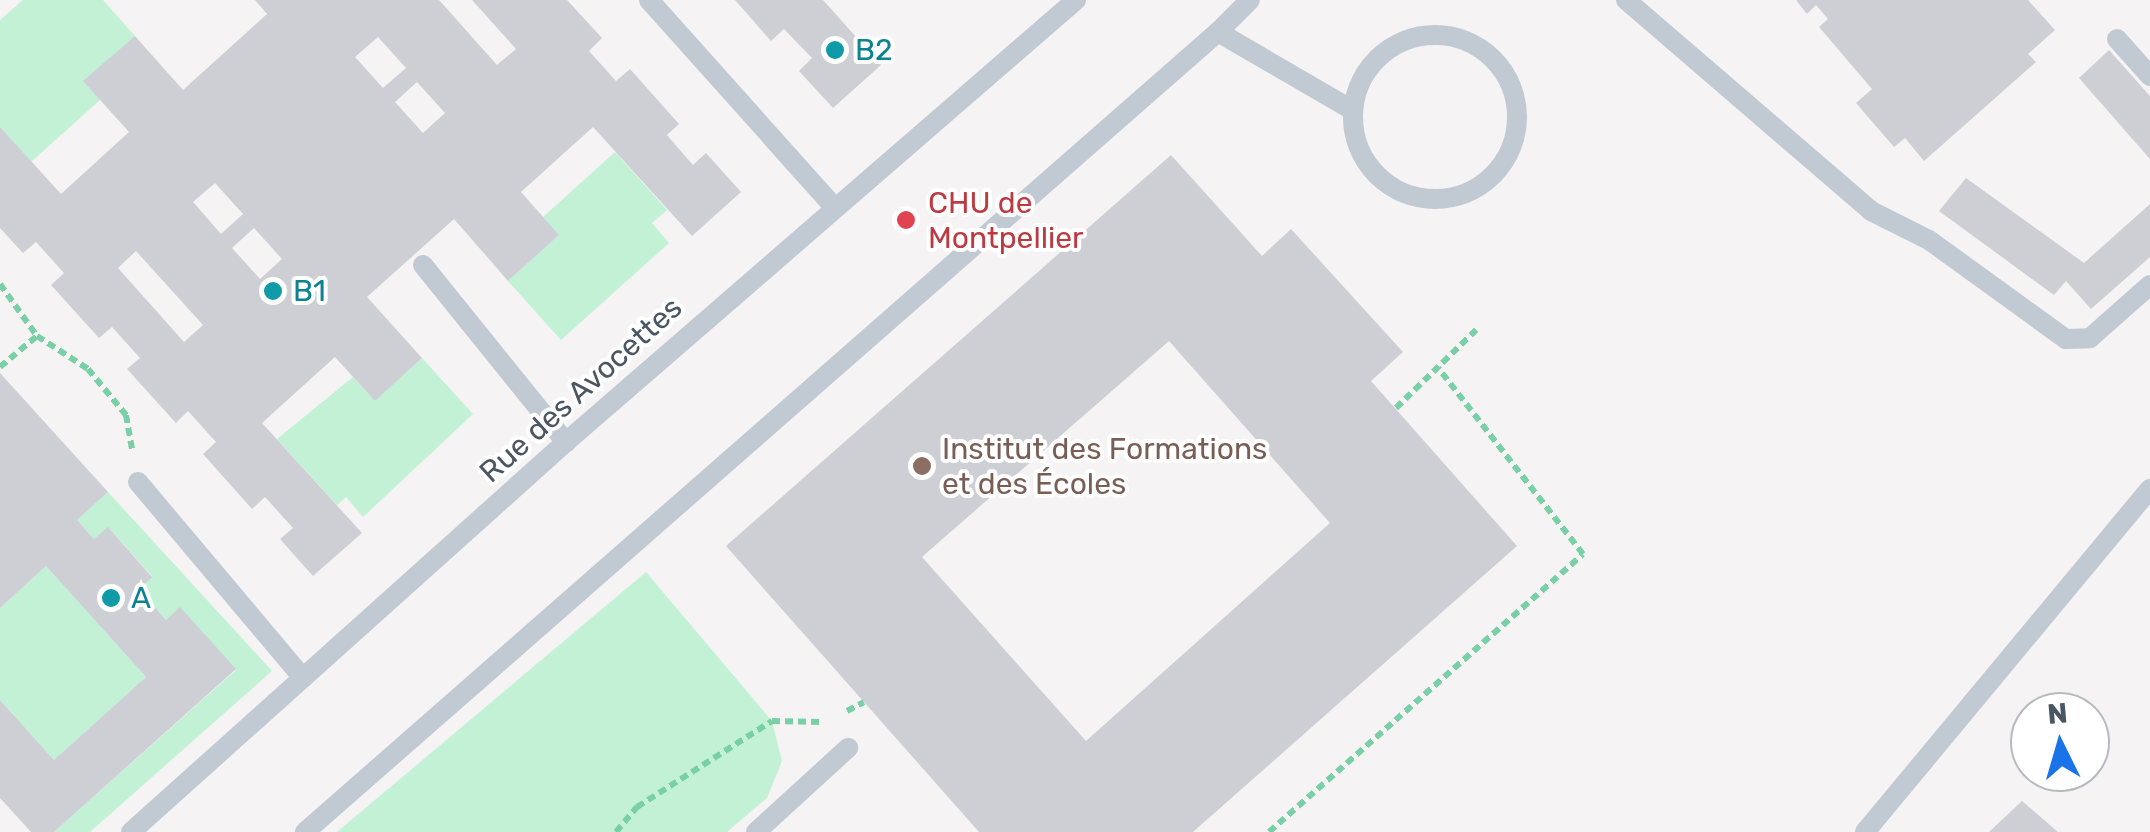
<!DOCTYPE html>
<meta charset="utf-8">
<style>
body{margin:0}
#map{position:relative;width:2150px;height:832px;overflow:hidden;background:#f5f3f3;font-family:Rubik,sans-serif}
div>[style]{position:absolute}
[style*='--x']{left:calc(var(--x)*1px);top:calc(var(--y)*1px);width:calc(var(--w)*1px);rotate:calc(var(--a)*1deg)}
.green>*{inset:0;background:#c3f1d5}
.building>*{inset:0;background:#cdcfd5}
.path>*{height:6px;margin-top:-3px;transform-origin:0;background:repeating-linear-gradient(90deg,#7ad0a6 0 8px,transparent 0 13px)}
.lane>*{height:20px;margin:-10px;padding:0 10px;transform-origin:10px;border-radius:10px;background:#c1cad2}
.lane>.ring{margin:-10px;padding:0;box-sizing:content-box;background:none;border:20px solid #c1cad2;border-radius:50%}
.dots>*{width:28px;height:28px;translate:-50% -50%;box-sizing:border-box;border:5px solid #fff;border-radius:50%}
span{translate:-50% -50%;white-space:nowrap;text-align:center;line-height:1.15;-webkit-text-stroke:8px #fff;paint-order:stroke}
.culture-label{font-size:30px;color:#0d838f}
.left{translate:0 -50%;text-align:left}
.health-label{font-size:30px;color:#be3a42}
.street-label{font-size:30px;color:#4a5661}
.education-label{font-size:30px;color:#785e54}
.north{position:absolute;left:2010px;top:692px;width:100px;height:100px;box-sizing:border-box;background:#fff;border:2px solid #b7bbc0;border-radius:50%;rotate:355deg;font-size:28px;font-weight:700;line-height:40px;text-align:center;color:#4a5661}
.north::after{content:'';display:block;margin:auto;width:35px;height:45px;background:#1a73e8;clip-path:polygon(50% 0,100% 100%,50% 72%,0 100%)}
</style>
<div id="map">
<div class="green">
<i style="clip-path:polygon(23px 0,103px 0,135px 36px,100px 100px,31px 162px,0 127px,0 20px)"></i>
<i style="clip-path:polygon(615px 152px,667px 210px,652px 223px,669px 243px,561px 340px,508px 281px,559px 235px,543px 217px)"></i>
<i style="clip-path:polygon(422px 358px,473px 414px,363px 517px,346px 497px,337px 505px,277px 439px,353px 377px,375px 401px)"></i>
<i style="clip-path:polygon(108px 492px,272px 671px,90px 832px,54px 832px,236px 670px,180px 608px,166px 620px,139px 589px,152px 576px,109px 528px,94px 539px,77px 520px)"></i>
<i style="clip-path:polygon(46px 566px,146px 677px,54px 760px,0 700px,0 608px)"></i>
<i style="clip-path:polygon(646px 572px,772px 721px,782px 761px,767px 798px,727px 832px,337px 832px)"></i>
</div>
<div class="building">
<i style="clip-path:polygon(evenodd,255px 0,439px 0,497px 65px,516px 49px,472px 0,567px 0,602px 38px,589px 51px,616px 81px,630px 69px,679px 124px,667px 135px,693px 165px,706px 153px,741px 192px,692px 236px,593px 127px,521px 192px,559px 235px,508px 281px,454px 219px,367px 297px,422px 358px,375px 401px,335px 357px,262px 423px,362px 533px,313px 576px,280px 539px,293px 528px,265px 497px,252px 509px,203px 454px,216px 442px,188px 411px,176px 423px,127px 369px,140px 358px,112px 327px,99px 338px,51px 285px,64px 273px,36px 242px,23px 253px,0 228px,0 127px,61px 194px,129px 132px,83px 81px,135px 36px,183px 90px,267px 14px,255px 0,378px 37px,406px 68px,383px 88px,355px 57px,378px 37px,255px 0,417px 82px,445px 113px,423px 133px,395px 102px,417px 82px,255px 0,215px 183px,243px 214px,221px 234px,193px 202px,215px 183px,255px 0,254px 228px,282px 259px,260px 279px,232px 248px,254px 228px,255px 0,136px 251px,203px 325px,184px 342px,118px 268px,136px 251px)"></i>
<i style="clip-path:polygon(735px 0,823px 0,881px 65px,833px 108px,799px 71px,812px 58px,784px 29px,771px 41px)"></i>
<i style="clip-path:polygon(1796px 0,2028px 0,2055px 30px,2028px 54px,2036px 62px,1924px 161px,1905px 138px,1894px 147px,1856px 103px,1872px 89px,1819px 27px,1828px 19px,1816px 5px,1807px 14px)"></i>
<i style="clip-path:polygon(2109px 50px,2150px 96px,2150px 159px,2079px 78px)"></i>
<i style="clip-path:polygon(evenodd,1171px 155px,1262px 256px,1291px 229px,1403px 352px,1371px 381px,1517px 546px,1193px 832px,979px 832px,726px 546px,1171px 155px,1169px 341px,1330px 523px,1086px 741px,922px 557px,1169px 341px)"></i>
<i style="clip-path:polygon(1966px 178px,2084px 263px,2150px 204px,2150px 257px,2091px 309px,2066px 281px,2054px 295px,1939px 211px)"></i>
<i style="clip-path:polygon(0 373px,108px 492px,77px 520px,94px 539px,108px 527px,152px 577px,139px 589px,166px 620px,180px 607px,236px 669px,54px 832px,31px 832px,0 798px,0 700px,54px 760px,146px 677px,46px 566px,0 608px)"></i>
<i style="clip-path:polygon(2022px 801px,2058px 832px,1989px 832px)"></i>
</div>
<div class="path">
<i style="--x:0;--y:284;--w:64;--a:54.6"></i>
<i style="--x:37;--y:336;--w:61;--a:32.9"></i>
<i style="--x:88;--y:369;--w:60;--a:50.4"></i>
<i style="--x:126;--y:415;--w:35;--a:80"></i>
<i style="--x:0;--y:367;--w:48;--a:-40"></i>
<i style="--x:1396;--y:408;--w:112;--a:-44.3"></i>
<i style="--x:847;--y:711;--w:19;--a:-28"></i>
<i style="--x:616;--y:832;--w:33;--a:-50"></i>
<i style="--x:637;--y:807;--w:160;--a:-32.5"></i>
<i style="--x:772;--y:721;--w:51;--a:1.1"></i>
<i style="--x:1269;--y:832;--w:419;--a:-41.5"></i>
<i style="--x:1583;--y:554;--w:236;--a:-127.9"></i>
</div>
<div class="lane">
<i style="--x:649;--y:0;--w:278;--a:48.2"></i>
<i style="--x:1626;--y:0;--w:323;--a:40.7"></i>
<i style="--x:1871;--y:211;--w:65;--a:26.6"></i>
<i style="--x:1929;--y:240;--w:169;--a:35.9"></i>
<i style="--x:2066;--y:339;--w:24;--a:-2"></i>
<i style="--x:2090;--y:338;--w:80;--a:-41.5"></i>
<i style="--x:1218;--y:32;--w:45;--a:-45"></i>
<i class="ring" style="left:1353px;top:35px;width:144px;height:144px"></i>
<i style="--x:2117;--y:39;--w:50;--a:48.3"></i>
<i style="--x:423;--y:265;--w:228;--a:51.1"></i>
<i style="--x:138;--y:482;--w:256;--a:49.9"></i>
<i style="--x:131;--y:832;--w:584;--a:-41.88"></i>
<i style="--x:566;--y:442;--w:675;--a:-40.91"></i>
<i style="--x:305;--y:832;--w:1214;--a:-41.23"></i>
<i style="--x:1218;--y:32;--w:155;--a:30.2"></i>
<i style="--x:756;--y:832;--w:125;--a:-42.4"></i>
<i style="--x:1865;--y:832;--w:446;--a:-50.3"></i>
</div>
<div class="dots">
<i style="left:835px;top:50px;background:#0f9aa8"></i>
<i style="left:906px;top:220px;background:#e0444e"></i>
<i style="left:273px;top:291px;background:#0f9aa8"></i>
<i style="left:922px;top:466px;background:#8d6e63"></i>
<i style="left:111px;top:598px;background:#0f9aa8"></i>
</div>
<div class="culture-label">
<span class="left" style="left:855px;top:50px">B2</span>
<span class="left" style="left:293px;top:291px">B1</span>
<span class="left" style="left:131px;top:598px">A</span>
</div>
<div class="health-label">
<span class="left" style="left:928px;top:220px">CHU de<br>Montpellier</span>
</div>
<div class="street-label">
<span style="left:581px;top:390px;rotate:-42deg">Rue des Avocettes</span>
</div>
<div class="education-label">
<span class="left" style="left:942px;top:466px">Institut des Formations<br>et des Écoles</span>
</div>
<div class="north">N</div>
</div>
